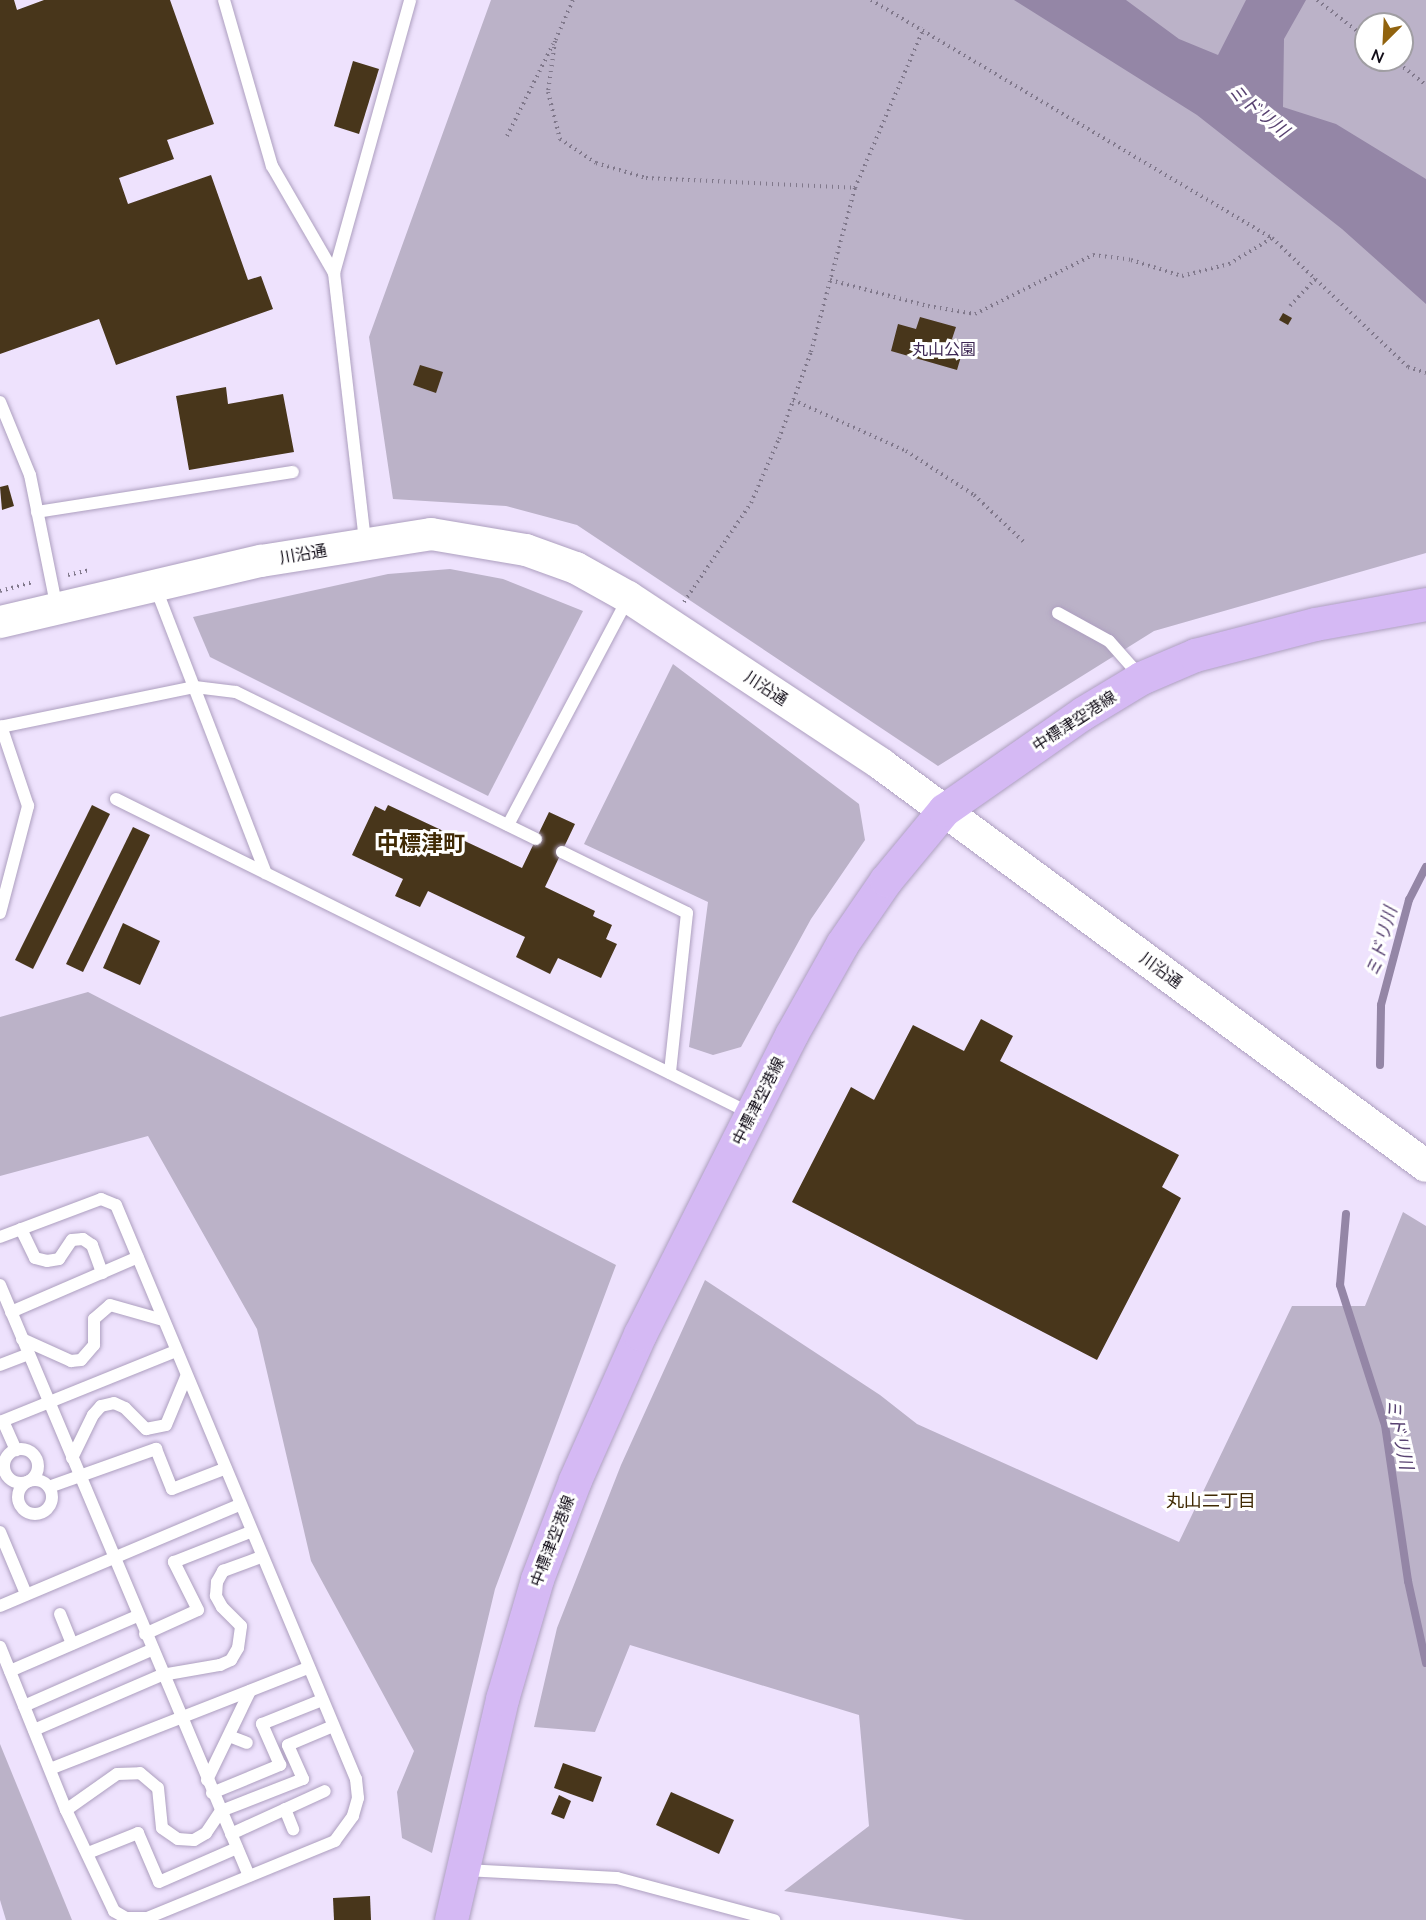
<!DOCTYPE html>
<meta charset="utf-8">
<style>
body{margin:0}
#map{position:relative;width:1426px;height:1920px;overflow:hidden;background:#eee2fd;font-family:Mulish,"Noto Sans JP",sans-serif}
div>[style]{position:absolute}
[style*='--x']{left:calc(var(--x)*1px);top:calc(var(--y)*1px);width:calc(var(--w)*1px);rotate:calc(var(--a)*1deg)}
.green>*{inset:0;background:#bbb2c8}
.water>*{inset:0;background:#9486a6}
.stream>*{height:8px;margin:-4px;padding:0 4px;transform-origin:4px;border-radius:4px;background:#9486a6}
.building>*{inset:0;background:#48361b}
.path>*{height:4px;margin-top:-2px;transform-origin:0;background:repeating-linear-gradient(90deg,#80788b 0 1.5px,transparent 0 6px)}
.roads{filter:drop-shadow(0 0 2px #ad9fbf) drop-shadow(0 0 2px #ad9fbf)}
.service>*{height:12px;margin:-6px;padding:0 6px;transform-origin:6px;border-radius:6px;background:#fff}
.service>.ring{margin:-6px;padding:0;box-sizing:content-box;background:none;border:12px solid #fff;border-radius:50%}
.tertiary>*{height:32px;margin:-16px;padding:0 16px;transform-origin:16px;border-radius:16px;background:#fff}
.primary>*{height:33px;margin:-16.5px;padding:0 16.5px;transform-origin:16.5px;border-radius:16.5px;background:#d5b9f4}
span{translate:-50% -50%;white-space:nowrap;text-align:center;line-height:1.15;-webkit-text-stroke:6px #fff;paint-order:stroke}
.park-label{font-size:16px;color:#3c2653}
.street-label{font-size:16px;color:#120d18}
.water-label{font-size:18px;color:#584271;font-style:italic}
.neighbourhood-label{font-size:18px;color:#402a04}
.district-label{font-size:22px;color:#402a04;font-weight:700}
.north{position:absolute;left:1354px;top:12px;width:60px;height:60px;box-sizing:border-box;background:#fff;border:2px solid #a09ea3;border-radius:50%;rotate:204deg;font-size:16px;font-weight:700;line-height:24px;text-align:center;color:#120d18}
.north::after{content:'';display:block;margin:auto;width:21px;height:27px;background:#91630e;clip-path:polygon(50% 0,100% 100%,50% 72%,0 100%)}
</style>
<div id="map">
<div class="green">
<i style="clip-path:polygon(evenodd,491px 0,1426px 0,1426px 553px,1154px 631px,938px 766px,577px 525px,506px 506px,393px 499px,369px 337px,491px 0,1366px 24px,1402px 24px,1402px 60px,1366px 60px,1366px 24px)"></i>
<i style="clip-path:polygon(450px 569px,503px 579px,583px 611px,488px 796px,210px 657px,193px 617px,388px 574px)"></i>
<i style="clip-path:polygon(673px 664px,859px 804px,865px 840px,811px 919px,741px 1047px,713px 1055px,689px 1047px,708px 902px,584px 844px)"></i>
<i style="clip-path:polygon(88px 992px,616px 1265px,495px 1589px,432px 1853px,402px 1838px,397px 1792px,414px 1751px,311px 1561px,257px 1329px,148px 1136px,0 1176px,0 1017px)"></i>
<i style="clip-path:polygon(1403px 1212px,1426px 1226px,1426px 1920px,965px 1920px,784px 1891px,869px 1826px,859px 1715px,630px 1645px,595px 1732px,534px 1727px,557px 1628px,621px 1465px,705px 1280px,880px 1395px,917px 1424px,1179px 1542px,1292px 1306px,1365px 1306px)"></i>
<i style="clip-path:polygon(0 1744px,72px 1920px,6px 1920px,0 1900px)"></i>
</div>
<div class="water">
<i style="clip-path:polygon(1014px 0,1126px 0,1179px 39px,1218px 55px,1246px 0,1306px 0,1284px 39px,1283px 107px,1336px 124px,1426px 179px,1426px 304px,1342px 229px,1197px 115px)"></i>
</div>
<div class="stream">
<i style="--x:1380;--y:1065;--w:60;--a:-89"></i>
<i style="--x:1381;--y:1005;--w:109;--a:-75.1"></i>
<i style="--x:1409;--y:900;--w:37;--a:-63"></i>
<i style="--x:1346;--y:1214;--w:71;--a:94.8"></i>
<i style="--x:1340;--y:1285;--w:147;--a:72.2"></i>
<i style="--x:1385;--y:1425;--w:158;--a:81.6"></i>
<i style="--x:1408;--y:1581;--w:84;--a:77.6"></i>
</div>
<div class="building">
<i style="clip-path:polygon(0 0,14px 0,17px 10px,44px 0,170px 0,214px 124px,167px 140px,174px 159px,119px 178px,128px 204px,211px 175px,248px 280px,261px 276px,273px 309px,116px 365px,99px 319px,0 354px)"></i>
<i style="clip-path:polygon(353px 61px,379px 69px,359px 134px,334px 126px)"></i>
<i style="clip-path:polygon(1283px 313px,1292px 318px,1288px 325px,1279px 320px)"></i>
<i style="clip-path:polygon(920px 317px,956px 327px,952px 339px,965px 343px,957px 370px,891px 351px,898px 324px,916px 329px)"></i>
<i style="clip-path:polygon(420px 365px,443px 372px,436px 393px,413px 385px)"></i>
<i style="clip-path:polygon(226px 387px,228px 404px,283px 394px,294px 452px,189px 470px,176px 396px)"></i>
<i style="clip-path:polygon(8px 485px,14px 506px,2px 510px,0 487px)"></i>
<i style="clip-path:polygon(92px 805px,110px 814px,33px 969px,15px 960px)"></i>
<i style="clip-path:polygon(388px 805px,522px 868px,549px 812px,575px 824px,545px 887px,595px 911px,593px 916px,612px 925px,606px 939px,617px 944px,601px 978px,558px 958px,550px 974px,516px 957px,525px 937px,428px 891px,420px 907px,395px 896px,403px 879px,352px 855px,375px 806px,385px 811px)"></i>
<i style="clip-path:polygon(133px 827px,150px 835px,83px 972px,66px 964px)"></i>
<i style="clip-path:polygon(123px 923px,160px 941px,140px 985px,103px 968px)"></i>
<i style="clip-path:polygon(981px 1019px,1013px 1036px,1000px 1061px,1179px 1155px,1162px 1187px,1181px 1198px,1097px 1360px,792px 1202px,851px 1087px,874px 1100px,913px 1025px,964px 1051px)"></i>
<i style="clip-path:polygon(563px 1763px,602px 1777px,593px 1802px,554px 1788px)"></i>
<i style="clip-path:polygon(671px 1792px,734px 1820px,719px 1854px,656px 1825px)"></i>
<i style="clip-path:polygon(559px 1795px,571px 1801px,564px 1819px,551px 1814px)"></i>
<i style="clip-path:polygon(370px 1896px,371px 1920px,334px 1920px,333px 1898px)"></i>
</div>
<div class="path">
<i style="--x:573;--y:0;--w:45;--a:113.7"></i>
<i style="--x:555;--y:41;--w:51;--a:97.8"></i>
<i style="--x:548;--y:92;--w:49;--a:75.7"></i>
<i style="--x:560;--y:139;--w:43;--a:33.7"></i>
<i style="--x:596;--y:163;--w:52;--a:16.7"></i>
<i style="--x:646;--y:178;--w:209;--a:2.7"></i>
<i style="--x:855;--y:188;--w:174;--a:-66.7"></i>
<i style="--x:871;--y:0;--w:466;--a:30.7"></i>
<i style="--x:1272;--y:238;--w:187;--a:43.5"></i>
<i style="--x:1408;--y:367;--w:19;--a:18"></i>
<i style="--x:1317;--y:0;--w:62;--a:37.8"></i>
<i style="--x:1394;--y:60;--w:41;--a:38"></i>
<i style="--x:507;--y:136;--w:103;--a:-63.4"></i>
<i style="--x:830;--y:280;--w:101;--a:14.9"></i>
<i style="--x:928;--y:306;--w:48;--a:9.7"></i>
<i style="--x:975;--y:314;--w:132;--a:-26.6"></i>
<i style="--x:1093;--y:255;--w:38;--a:7"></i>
<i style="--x:1131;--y:260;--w:53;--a:17.4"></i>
<i style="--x:1182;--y:276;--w:49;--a:-14.3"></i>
<i style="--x:1229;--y:264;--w:50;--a:-31.2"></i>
<i style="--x:1290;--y:306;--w:37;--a:-47"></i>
<i style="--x:793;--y:400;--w:124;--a:24.3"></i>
<i style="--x:906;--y:451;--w:81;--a:32.9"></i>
<i style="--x:974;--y:495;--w:71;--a:43.3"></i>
<i style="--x:68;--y:575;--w:23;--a:-13"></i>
<i style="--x:0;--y:591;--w:35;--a:-15"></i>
<i style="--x:684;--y:602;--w:120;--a:-55.9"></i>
<i style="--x:751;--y:503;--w:70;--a:-66.4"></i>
<i style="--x:779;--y:439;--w:93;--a:-69.8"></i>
<i style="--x:811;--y:352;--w:170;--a:-75"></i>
</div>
<div class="roads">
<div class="service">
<i style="--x:224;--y:0;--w:173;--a:73.9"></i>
<i style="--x:272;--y:166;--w:124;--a:59.9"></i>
<i style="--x:334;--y:273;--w:271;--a:83.4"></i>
<i style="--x:334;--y:273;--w:283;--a:-74.4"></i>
<i style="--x:0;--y:402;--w:79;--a:67.7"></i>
<i style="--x:30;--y:475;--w:137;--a:78.6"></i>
<i style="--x:37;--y:512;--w:259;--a:-8.9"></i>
<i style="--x:155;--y:586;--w:308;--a:68.9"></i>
<i style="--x:1058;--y:613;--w:58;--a:28.8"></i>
<i style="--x:1109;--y:641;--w:48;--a:48.4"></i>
<i style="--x:0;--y:727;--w:199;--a:-11.6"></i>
<i style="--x:195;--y:687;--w:41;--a:7"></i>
<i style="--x:236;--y:692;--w:334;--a:26.1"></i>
<i style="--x:116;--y:799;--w:707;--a:26.35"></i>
<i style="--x:508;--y:825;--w:257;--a:-62.1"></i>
<i style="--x:562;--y:852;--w:139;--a:26"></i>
<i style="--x:687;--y:913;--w:161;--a:96.1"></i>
<i style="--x:0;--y:913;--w:111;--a:-75.3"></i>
<i style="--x:28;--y:806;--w:84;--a:-108.6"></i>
<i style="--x:21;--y:1229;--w:32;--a:64"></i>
<i style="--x:35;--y:1258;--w:12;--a:14"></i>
<i style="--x:47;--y:1261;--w:12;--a:-9"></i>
<i style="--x:59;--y:1259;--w:23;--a:-56"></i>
<i style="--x:72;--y:1240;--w:11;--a:-5"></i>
<i style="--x:83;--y:1239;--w:11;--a:34"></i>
<i style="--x:92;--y:1245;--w:30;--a:70"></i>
<i style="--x:0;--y:1237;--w:108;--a:-20.6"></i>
<i style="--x:101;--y:1199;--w:16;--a:22"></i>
<i style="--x:116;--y:1205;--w:622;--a:67.31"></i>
<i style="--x:356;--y:1779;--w:19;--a:84"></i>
<i style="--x:358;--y:1798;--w:19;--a:106"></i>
<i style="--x:353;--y:1816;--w:31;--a:126"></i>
<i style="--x:335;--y:1841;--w:203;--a:157.7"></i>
<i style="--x:147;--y:1918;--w:21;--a:180"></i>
<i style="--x:126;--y:1918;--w:14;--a:-150"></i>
<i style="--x:114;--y:1911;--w:112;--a:-115.4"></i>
<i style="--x:66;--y:1810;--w:176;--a:-112"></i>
<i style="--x:0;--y:1285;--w:641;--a:67.15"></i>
<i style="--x:11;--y:1312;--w:138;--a:-23.4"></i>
<i style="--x:22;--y:1339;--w:54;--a:24.2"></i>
<i style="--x:71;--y:1361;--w:10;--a:-6"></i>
<i style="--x:81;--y:1360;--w:20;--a:-49"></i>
<i style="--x:94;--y:1345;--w:26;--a:-90"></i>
<i style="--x:94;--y:1319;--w:21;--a:-41"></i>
<i style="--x:110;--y:1305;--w:55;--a:15.8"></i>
<i style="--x:0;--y:1365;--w:30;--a:-21"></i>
<i style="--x:3;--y:1421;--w:32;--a:66"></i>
<i style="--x:0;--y:1422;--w:190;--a:-22"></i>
<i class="ring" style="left:4px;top:1449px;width:22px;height:22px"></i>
<i style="--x:72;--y:1458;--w:48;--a:-64"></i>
<i style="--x:93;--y:1415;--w:12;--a:-48"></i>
<i style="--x:101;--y:1406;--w:13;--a:-13"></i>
<i style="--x:114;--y:1403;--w:12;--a:24"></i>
<i style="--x:125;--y:1408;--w:30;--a:45"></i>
<i style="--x:146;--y:1429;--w:20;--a:-11"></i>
<i style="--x:166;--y:1425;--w:52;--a:-67.4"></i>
<i class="ring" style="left:18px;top:1480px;width:22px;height:22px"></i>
<i style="--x:49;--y:1487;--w:114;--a:-19.6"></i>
<i style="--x:156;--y:1449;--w:43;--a:68.2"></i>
<i style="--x:172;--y:1489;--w:56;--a:-21"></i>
<i style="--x:0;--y:1532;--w:67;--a:67.2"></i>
<i style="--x:0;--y:1606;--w:259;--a:-22.9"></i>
<i style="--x:60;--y:1614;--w:32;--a:68"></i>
<i style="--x:145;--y:1634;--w:58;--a:-24.4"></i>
<i style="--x:198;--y:1610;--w:54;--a:-116.6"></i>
<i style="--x:174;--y:1562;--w:82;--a:-21.5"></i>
<i style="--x:10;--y:1671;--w:138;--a:-23.4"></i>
<i style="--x:24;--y:1706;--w:139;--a:-23.8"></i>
<i style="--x:34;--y:1730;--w:139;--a:-23.3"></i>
<i style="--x:162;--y:1675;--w:59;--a:-9.8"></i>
<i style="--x:220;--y:1665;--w:12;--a:-24"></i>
<i style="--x:231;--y:1660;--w:14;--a:-60"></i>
<i style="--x:238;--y:1648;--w:22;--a:-82"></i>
<i style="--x:241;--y:1626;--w:27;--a:-135"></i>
<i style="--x:222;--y:1607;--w:13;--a:-119"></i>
<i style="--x:216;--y:1596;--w:14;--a:-86"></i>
<i style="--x:217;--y:1582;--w:13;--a:-61"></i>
<i style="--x:223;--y:1571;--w:40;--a:-20.2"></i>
<i style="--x:229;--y:1736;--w:19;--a:21"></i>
<i style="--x:50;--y:1769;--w:277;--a:-21.4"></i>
<i style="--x:207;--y:1780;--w:99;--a:-64.2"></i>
<i style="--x:212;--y:1793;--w:74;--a:-22.4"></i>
<i style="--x:280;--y:1765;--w:45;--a:-113.7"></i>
<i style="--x:262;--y:1724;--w:65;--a:-21.8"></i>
<i style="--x:285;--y:1809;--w:22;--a:68"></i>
<i style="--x:66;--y:1810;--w:62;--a:-35.2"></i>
<i style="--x:117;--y:1774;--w:23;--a:-2"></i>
<i style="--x:140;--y:1773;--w:23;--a:40"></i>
<i style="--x:158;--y:1788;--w:40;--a:84.3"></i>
<i style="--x:162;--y:1828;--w:19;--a:35"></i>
<i style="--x:178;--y:1839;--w:16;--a:4"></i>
<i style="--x:194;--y:1840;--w:14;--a:-30"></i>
<i style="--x:206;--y:1833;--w:27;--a:-56"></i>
<i style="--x:221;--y:1811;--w:88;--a:-21.3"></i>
<i style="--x:303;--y:1779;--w:37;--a:-114"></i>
<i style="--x:288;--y:1745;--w:49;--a:-22.9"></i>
<i style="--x:231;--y:1834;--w:103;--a:-24.6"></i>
<i style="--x:88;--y:1853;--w:54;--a:-21.8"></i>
<i style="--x:138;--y:1833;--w:53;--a:66.8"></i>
<i style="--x:159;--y:1882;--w:85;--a:-23.6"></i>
<i style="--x:465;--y:1870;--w:152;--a:3"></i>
<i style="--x:617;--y:1878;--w:163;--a:15"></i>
</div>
<div class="tertiary">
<i style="--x:0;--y:622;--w:268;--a:-13.2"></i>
<i style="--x:261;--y:561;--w:172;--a:-9"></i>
<i style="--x:431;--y:534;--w:96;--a:9.6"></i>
<i style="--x:526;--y:550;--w:53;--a:19.8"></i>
<i style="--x:576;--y:568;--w:60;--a:29.1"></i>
<i style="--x:628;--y:597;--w:303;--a:33.4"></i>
<i style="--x:881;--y:764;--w:677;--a:36.41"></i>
</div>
<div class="primary">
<i style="--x:451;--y:1920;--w:227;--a:-77"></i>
<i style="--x:502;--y:1699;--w:125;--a:-73.7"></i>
<i style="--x:537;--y:1579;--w:106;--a:-69"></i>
<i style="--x:575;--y:1480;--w:160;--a:-66"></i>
<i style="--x:640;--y:1334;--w:335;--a:-63.2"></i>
<i style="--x:791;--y:1035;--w:104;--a:-60.7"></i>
<i style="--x:842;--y:944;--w:78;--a:-55.5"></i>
<i style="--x:886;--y:880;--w:91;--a:-50.4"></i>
<i style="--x:944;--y:810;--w:169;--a:-34.9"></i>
<i style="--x:1083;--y:713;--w:68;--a:-31.1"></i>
<i style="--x:1141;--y:678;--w:59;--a:-23.1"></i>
<i style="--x:1195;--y:655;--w:124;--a:-14.5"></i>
<i style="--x:1315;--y:624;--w:113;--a:-10.2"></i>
</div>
</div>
<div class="park-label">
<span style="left:944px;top:349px">丸山公園</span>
</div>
<div class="street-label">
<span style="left:303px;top:554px;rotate:-10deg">川沿通</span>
<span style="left:766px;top:688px;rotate:33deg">川沿通</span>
<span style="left:1074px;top:721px;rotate:-33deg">中標津空港線</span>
<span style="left:1161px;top:970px;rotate:36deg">川沿通</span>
<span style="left:758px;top:1101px;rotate:-63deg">中標津空港線</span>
<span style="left:552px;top:1541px;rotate:-69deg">中標津空港線</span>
</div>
<div class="water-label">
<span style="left:1258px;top:111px;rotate:39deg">ミドリ川</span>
<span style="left:1382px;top:942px;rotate:-75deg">ミドリ川</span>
<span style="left:1399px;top:1434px;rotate:78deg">ミドリ川</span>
</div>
<div class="neighbourhood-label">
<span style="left:1211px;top:1501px">丸山二丁目</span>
</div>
<div class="district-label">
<span style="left:421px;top:844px">中標津町</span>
</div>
<div class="north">N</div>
</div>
